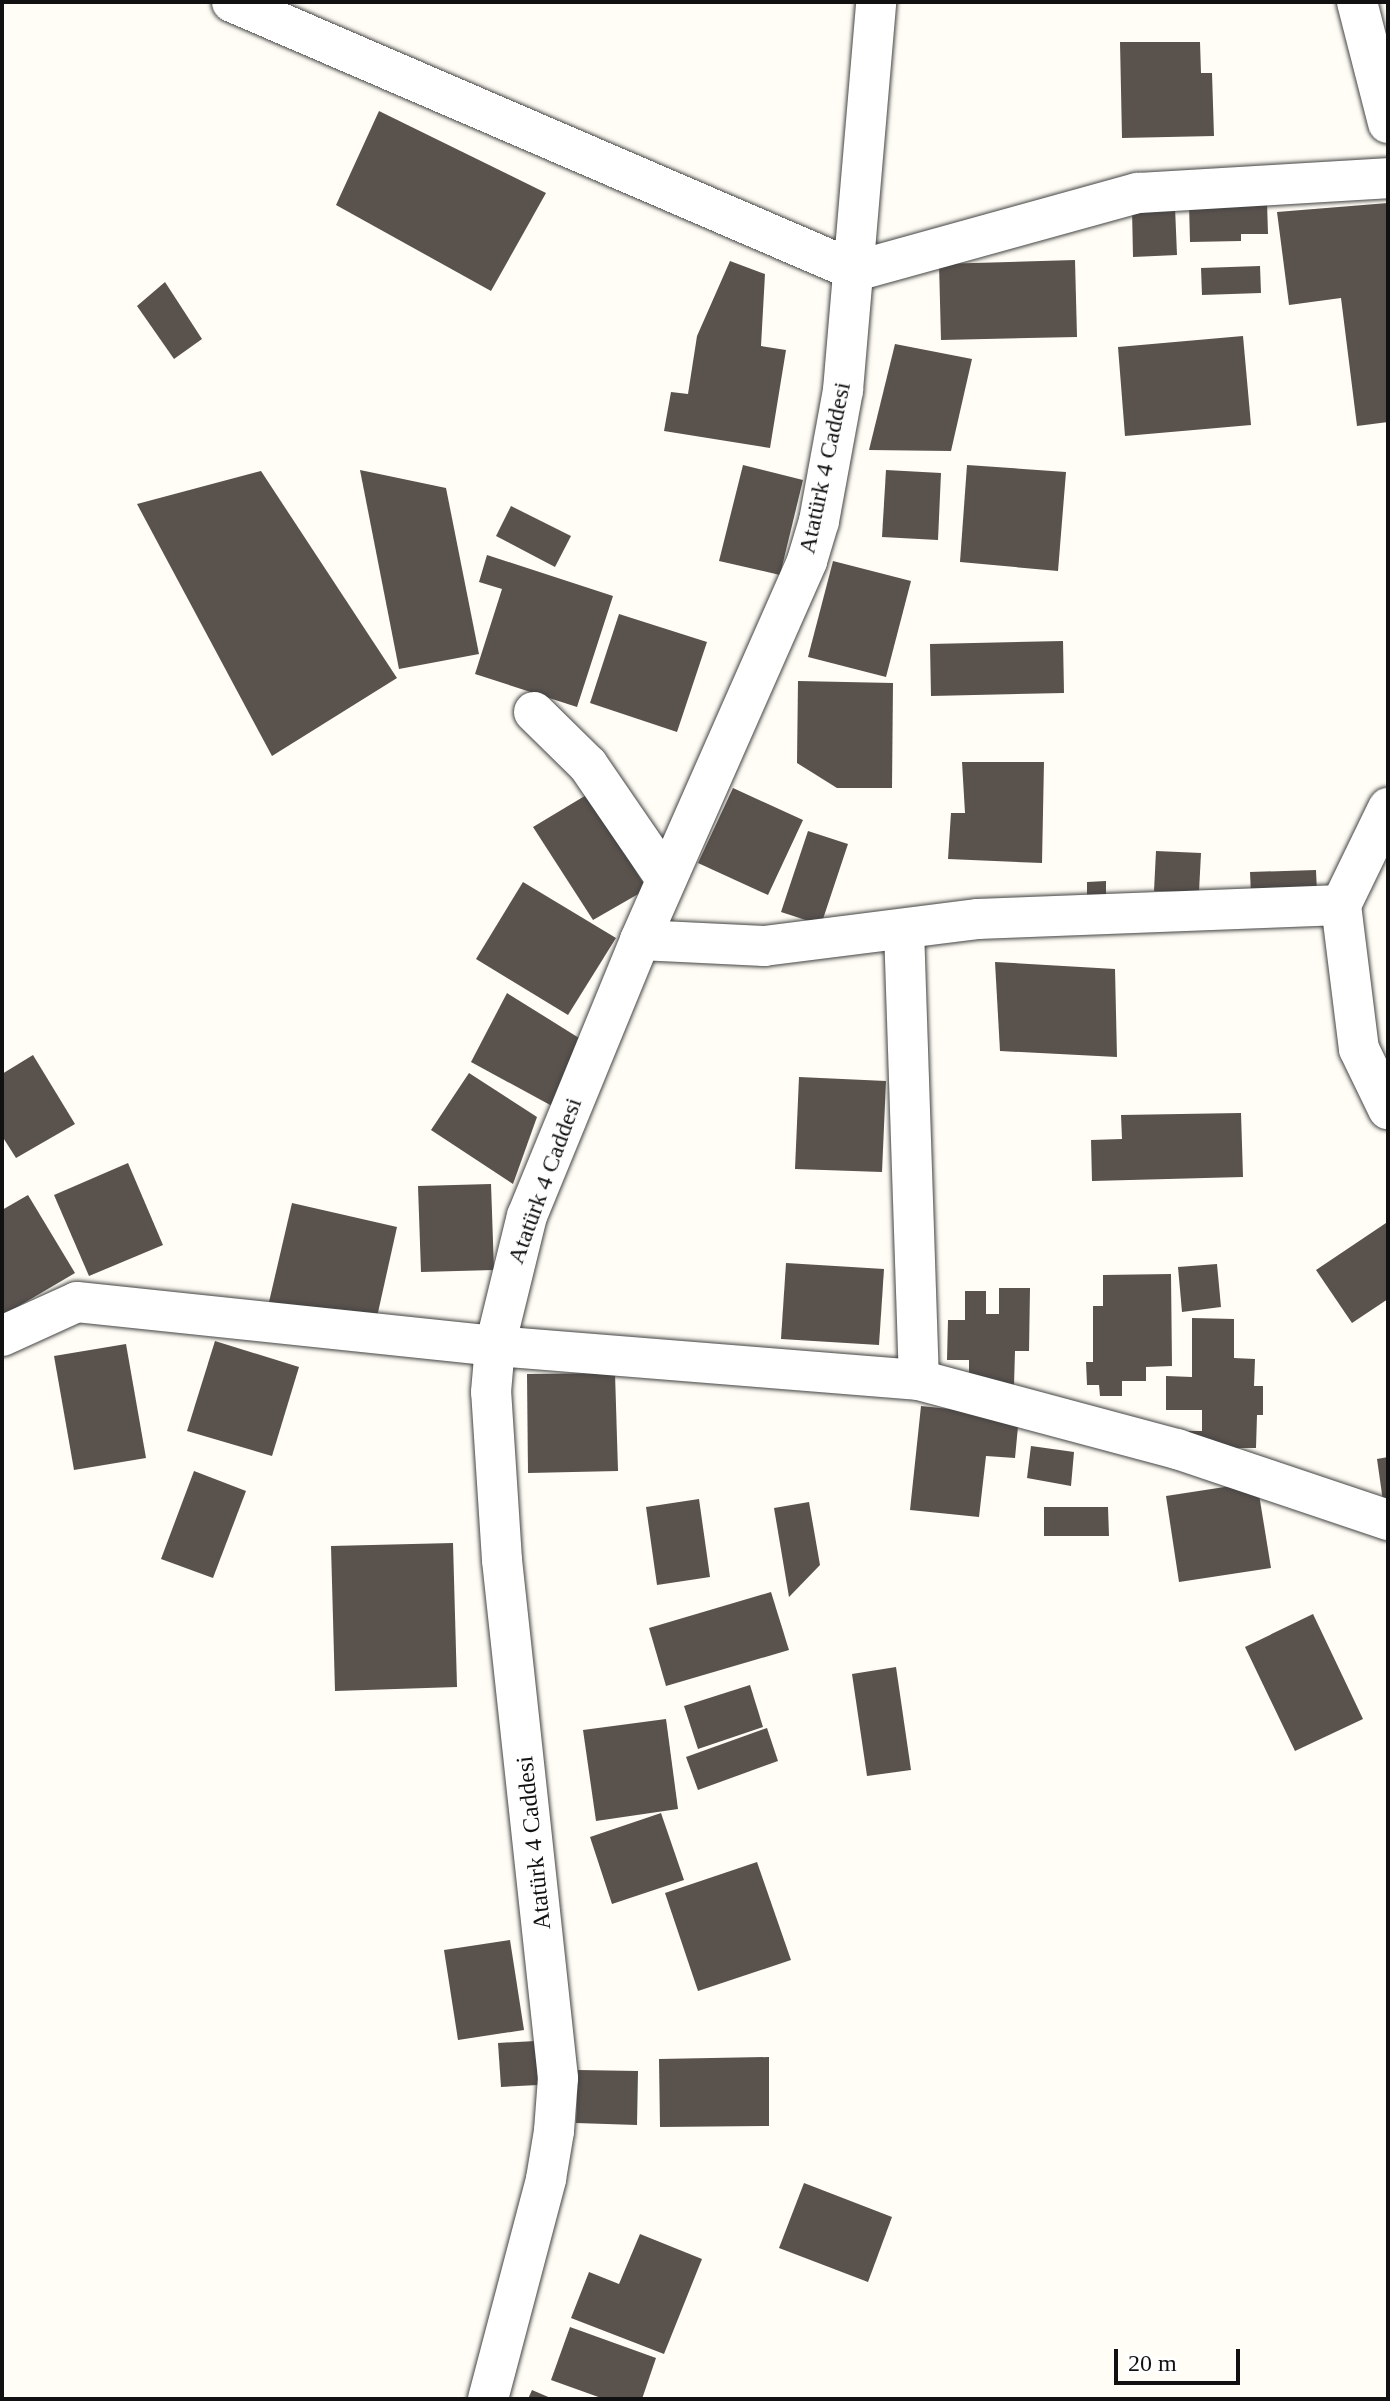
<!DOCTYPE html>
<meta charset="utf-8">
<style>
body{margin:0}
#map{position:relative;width:1390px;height:2401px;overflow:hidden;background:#fffdf5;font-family:"Times New Roman",serif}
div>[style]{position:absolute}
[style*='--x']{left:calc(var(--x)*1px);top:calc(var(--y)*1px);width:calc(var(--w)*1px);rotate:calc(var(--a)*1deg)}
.building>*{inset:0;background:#5a524d}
.roads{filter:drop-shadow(0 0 2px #444) drop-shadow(0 0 2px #444)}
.minor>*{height:40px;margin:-20px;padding:0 20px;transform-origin:20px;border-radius:20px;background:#fff}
span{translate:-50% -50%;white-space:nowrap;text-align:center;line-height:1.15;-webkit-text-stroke:8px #fff;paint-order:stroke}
.street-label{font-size:24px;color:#111}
.frame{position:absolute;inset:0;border:4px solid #111;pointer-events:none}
.scale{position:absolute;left:1114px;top:2349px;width:126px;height:36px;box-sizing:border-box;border:4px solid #111;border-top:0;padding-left:10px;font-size:24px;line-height:28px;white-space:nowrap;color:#111;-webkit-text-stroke:6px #fff;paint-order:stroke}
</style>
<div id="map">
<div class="building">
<i style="clip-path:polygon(1120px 42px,1200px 42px,1201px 73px,1212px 73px,1214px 136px,1122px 138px)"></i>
<i style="clip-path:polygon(379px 111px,546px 193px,491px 291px,336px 205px)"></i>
<i style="clip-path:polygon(1267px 202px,1268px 234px,1241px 234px,1241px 241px,1190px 242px,1189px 204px)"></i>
<i style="clip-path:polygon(1388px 203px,1388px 422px,1357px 426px,1341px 298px,1289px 305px,1277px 212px)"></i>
<i style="clip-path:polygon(1175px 207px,1177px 255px,1133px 257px,1132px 209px)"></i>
<i style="clip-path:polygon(1075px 260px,1077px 337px,941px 340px,939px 264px)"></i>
<i style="clip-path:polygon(730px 261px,765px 274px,761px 346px,786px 350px,770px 448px,664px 431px,671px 392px,688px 394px,697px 336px)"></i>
<i style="clip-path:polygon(1260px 266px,1261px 293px,1202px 295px,1201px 268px)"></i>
<i style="clip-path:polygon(165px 282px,202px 339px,174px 359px,137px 306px)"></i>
<i style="clip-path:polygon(1243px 336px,1251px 425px,1125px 436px,1118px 347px)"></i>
<i style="clip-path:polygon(895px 344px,972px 359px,951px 451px,869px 450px)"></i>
<i style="clip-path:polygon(743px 465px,803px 480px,780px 575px,719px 561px)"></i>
<i style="clip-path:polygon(967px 465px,1066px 472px,1058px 571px,960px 562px)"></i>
<i style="clip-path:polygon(360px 470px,446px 488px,479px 654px,399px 669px)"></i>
<i style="clip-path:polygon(886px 470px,941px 473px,938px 540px,882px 537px)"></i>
<i style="clip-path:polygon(261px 471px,397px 678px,272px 756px,137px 504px)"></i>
<i style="clip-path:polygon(511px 506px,571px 536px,555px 567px,496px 536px)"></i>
<i style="clip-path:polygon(487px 555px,613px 596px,577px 707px,475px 674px,502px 589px,479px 582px)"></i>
<i style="clip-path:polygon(833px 561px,911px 581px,886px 677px,808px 657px)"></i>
<i style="clip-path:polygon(619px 614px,707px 642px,677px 732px,590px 703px)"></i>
<i style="clip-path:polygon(1063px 641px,1064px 693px,931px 696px,930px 644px)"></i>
<i style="clip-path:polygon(798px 681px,893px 683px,892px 788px,837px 788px,797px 763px)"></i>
<i style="clip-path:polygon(962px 762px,1044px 762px,1042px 863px,948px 859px,951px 813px,965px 813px)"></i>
<i style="clip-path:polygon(733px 788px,803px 820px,768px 895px,698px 863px)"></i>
<i style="clip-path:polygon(588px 794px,647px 889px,593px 920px,533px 827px)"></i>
<i style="clip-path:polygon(808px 831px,848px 844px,821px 925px,781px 912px)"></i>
<i style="clip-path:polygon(1156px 851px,1201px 853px,1199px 892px,1154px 891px)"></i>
<i style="clip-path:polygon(1316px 870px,1317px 893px,1251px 895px,1250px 872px)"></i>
<i style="clip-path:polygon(1106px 881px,1106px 901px,1087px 901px,1087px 882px)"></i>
<i style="clip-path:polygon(523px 882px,616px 938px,568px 1015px,476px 959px)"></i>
<i style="clip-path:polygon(995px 962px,1115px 969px,1117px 1057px,1000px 1051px)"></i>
<i style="clip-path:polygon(507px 993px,587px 1043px,552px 1106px,471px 1062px)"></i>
<i style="clip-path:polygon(33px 1055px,75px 1124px,16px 1158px,2px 1136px,2px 1074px)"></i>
<i style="clip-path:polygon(469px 1073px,537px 1117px,513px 1184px,431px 1130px)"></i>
<i style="clip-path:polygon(799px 1077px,886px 1081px,882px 1172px,795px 1169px)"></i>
<i style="clip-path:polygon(1241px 1113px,1243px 1177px,1092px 1181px,1091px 1140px,1122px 1139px,1121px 1115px)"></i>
<i style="clip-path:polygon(128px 1163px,163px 1245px,89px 1276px,54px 1195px)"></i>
<i style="clip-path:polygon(491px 1184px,494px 1270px,421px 1272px,418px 1186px)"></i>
<i style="clip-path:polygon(28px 1195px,75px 1273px,2px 1316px,2px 1210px)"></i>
<i style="clip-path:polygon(292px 1203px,397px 1227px,375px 1326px,269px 1302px)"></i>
<i style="clip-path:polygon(1386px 1223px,1388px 1299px,1352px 1323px,1316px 1270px)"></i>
<i style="clip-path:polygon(786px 1263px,884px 1269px,879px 1345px,781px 1339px)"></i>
<i style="clip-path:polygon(1217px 1264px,1221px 1307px,1182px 1312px,1178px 1267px)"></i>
<i style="clip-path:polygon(1171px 1274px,1172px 1366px,1146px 1367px,1146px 1381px,1122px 1381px,1122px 1396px,1100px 1396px,1099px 1385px,1087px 1385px,1086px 1362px,1093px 1362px,1093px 1306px,1103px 1306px,1103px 1275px)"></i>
<i style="clip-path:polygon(999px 1288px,1030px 1288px,1029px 1351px,1015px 1351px,1014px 1385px,969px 1385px,969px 1360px,947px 1360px,948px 1320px,965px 1320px,965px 1291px,986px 1291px,986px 1314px,999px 1314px)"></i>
<i style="clip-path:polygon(1192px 1318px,1234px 1319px,1234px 1358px,1255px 1359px,1254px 1386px,1263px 1386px,1263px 1415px,1257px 1415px,1256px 1448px,1189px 1448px,1189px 1431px,1202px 1431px,1202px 1410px,1166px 1410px,1166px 1376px,1192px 1377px)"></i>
<i style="clip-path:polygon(215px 1341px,299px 1367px,272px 1456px,187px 1431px)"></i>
<i style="clip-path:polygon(126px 1344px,146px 1458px,74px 1470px,54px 1356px)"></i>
<i style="clip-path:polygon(615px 1373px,618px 1471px,528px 1473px,527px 1374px)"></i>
<i style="clip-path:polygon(921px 1406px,1019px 1416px,1015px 1458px,986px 1456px,979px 1517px,910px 1510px)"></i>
<i style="clip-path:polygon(1031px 1446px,1074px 1452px,1071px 1486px,1027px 1478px)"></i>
<i style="clip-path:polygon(1388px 1457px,1388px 1500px,1383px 1501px,1377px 1459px)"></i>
<i style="clip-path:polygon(194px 1471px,246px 1491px,213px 1578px,161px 1559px)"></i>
<i style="clip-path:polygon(1257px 1482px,1271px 1568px,1179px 1582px,1166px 1496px)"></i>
<i style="clip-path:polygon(699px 1499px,710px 1577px,657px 1585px,646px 1507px)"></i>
<i style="clip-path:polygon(809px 1502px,820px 1565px,789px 1597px,774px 1508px)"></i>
<i style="clip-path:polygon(1044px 1507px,1108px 1507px,1109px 1536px,1044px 1536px)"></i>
<i style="clip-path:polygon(453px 1543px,457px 1687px,335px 1691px,331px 1546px)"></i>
<i style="clip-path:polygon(771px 1592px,789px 1650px,666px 1686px,649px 1628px)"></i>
<i style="clip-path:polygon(1313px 1614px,1363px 1719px,1295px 1751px,1245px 1647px)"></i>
<i style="clip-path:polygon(896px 1667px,911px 1770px,867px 1776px,852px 1674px)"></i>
<i style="clip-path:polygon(750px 1685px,763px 1727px,698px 1749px,684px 1706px)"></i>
<i style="clip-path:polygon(666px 1719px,678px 1809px,596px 1821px,583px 1730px)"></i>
<i style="clip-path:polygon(767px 1728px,778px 1761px,698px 1790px,686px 1757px)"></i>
<i style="clip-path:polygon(661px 1813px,684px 1880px,612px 1904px,590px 1837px)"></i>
<i style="clip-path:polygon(757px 1862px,791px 1960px,698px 1991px,665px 1893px)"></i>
<i style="clip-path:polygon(510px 1940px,524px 2030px,458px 2040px,444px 1950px)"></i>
<i style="clip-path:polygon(536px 2041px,538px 2085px,501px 2087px,498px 2043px)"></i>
<i style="clip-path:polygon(769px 2057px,769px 2126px,660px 2127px,659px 2059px)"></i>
<i style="clip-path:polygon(578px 2070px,638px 2071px,637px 2125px,576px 2123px)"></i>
<i style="clip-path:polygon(804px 2183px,892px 2217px,868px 2282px,779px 2248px)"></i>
<i style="clip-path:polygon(640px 2234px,702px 2259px,664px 2354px,571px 2318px,589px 2272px,619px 2284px)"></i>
<i style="clip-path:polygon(570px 2327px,656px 2358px,642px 2399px,604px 2399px,551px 2380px)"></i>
<i style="clip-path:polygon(532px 2390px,553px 2399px,528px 2399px)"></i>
</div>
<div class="roads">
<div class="minor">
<i style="--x:232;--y:2;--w:680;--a:23.32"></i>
<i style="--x:856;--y:271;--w:293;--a:-15.5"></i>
<i style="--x:1138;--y:193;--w:250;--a:-3.4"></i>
<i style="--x:1357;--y:2;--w:125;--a:75.6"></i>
<i style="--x:534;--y:712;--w:76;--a:44.5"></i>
<i style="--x:588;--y:765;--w:138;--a:55.6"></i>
<i style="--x:1341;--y:905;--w:108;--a:-64.1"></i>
<i style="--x:904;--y:929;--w:451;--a:88.1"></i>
<i style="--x:640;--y:940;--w:124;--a:2.8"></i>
<i style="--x:764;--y:946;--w:216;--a:-7.2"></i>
<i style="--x:978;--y:919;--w:363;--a:-2.2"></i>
<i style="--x:1341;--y:905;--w:145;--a:82.9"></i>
<i style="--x:1359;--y:1049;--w:67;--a:64.2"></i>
<i style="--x:2;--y:1336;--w:82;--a:-24.4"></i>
<i style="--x:77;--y:1302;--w:420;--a:6"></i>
<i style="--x:495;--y:1346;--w:425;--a:4.6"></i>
<i style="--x:919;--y:1380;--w:267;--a:15"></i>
<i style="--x:1177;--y:1449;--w:223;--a:18.6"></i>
<i style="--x:488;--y:2399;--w:228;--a:-75.2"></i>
<i style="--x:546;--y:2179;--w:49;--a:-80.5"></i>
<i style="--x:554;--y:2131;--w:53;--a:-85.7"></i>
<i style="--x:558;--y:2078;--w:521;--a:-96.17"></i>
<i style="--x:502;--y:1560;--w:168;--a:-93.7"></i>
<i style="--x:491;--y:1392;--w:46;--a:-85"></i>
<i style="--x:495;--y:1346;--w:134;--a:-76.2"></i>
<i style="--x:527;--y:1216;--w:298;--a:-67.7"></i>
<i style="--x:640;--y:940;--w:414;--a:-66.2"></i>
<i style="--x:807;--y:561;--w:42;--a:-73.3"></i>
<i style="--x:819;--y:521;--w:133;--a:-79.6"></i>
<i style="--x:843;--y:390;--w:389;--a:-85.1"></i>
</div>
</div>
<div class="street-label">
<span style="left:825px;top:468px;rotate:-78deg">Atatürk 4 Caddesi</span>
<span style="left:545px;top:1181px;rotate:-70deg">Atatürk 4 Caddesi</span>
<span style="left:534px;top:1843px;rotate:-96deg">Atatürk 4 Caddesi</span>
</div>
<div class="frame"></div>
<div class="scale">20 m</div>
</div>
